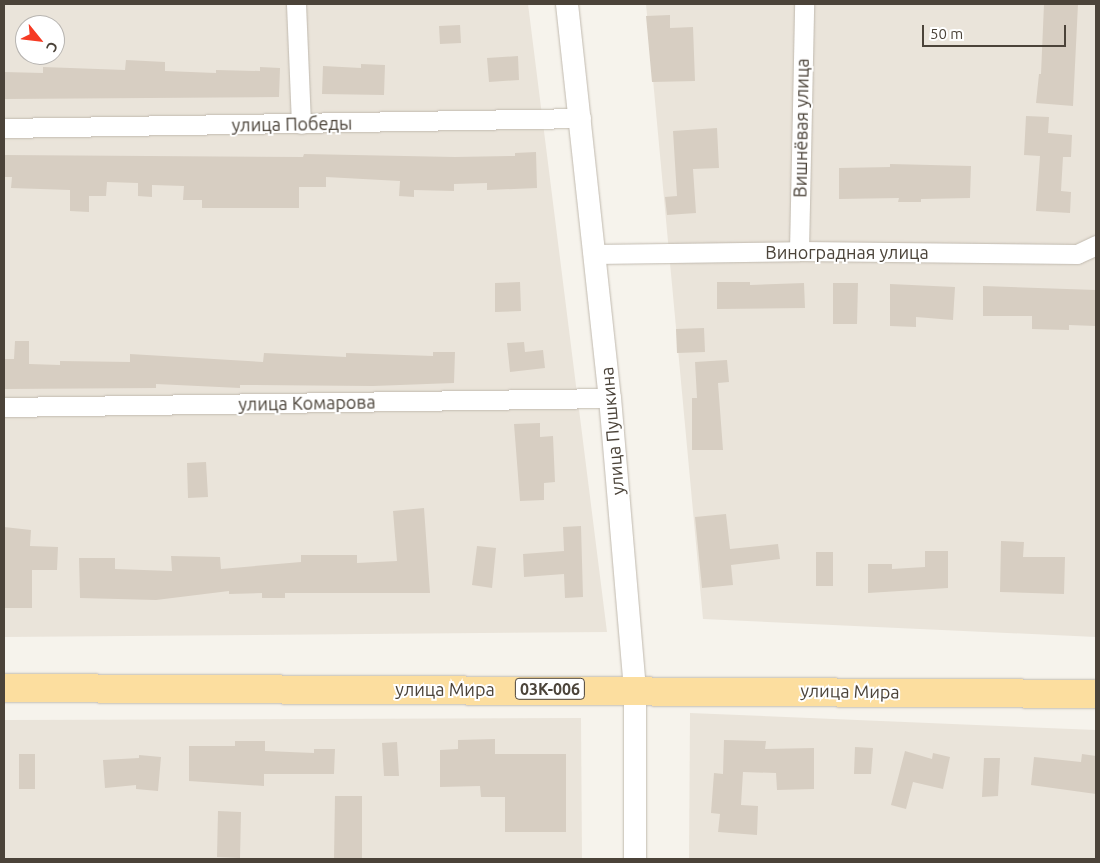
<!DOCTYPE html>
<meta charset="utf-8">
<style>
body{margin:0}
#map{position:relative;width:1100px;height:863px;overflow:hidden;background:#f6f3ec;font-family:Ubuntu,sans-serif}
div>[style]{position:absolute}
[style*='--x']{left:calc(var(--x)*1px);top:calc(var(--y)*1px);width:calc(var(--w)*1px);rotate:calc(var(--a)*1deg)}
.residential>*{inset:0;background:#eae4da}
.building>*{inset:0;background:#d7cec2}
.roads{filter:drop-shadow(0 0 1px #c1baaf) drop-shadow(0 0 1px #c1baaf)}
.minor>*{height:19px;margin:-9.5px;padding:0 9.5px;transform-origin:9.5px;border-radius:9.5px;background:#fff}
.tertiary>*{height:22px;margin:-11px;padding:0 11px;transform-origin:11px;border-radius:11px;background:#fff}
.primary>*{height:28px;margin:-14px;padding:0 14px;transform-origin:14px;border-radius:14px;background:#fcde9f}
span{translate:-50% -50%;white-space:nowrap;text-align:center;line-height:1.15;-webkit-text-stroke:4px #fff;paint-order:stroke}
.shield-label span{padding:1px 4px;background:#fff;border:1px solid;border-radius:4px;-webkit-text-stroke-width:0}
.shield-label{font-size:16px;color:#4b4339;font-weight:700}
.street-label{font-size:18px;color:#4b4339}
.frame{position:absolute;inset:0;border:5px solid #4b4339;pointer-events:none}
.north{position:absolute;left:15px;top:15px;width:50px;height:50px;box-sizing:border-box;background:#fff;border:1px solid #b7b4b0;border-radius:50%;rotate:119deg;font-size:14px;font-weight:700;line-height:20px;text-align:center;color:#4b4339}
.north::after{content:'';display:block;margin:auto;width:18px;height:22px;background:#f63a23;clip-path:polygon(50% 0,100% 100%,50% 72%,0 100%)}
.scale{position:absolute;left:922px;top:25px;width:144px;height:22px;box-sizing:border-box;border:2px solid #4b4339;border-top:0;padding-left:6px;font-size:15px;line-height:18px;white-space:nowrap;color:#4b4339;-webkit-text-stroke:4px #fff;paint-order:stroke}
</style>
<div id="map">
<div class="residential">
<i style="clip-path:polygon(evenodd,4px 4px,528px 4px,607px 632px,4px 637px,4px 4px,25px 25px,55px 25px,55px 55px,25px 55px,25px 25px)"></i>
<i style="clip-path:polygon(646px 4px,1096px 4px,1096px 637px,703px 619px)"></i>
<i style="clip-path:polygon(690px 713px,1096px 730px,1096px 859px,689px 859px)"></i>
<i style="clip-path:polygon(581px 718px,582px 859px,4px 859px,4px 720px)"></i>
</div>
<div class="building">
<i style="clip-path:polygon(1044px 4px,1078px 4px,1073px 106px,1036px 103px,1039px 74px,1041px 74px)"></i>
<i style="clip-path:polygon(670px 15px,670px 28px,693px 27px,695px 81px,652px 82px,646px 16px)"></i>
<i style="clip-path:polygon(460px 25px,461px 43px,440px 44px,439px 26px)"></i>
<i style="clip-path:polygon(518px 56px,519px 80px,489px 82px,487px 58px)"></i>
<i style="clip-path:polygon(126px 60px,165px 62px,165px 71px,216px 73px,216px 70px,260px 71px,260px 67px,280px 68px,279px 97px,4px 99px,4px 72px,43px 73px,43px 67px,125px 70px)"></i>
<i style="clip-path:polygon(361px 64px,385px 65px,384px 95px,322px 94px,323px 66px,361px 68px)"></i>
<i style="clip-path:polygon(1026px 116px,1049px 117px,1048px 133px,1072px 135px,1071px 157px,1063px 157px,1061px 191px,1071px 192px,1070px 213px,1036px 211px,1040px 156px,1024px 155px)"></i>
<i style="clip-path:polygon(717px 128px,719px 168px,693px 169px,696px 213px,667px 215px,665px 197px,677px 196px,673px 131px)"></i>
<i style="clip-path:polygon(536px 152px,537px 188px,487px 190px,487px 183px,454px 184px,454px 191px,414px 190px,414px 197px,399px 196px,400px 181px,326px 177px,326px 187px,299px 187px,299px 208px,202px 208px,202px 200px,183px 200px,184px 186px,152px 185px,152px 197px,138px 196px,138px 183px,107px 182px,106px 196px,89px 196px,89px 212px,70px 211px,70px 190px,11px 188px,12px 177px,4px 177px,4px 155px,303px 157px,304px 154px,455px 157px,515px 156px,515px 153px)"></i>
<i style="clip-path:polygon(890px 164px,971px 166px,970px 198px,921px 199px,921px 202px,898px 202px,899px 198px,839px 199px,839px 168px,890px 167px)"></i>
<i style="clip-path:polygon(520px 282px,521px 311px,495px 312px,495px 283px)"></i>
<i style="clip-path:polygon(717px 282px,750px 282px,750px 285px,804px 283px,805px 308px,717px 309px)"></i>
<i style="clip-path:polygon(833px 283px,858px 283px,857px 324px,833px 324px)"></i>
<i style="clip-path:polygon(890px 284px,955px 287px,953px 320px,916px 317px,916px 327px,890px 326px)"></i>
<i style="clip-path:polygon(983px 286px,1096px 290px,1096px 326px,1069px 325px,1069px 330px,1032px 329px,1032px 316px,983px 316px)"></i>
<i style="clip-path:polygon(704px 328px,705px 352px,677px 353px,676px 329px)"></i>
<i style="clip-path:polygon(15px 341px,29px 341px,29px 364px,60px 365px,60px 361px,130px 362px,130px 354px,263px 362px,264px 353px,346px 357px,346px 353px,433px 356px,433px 352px,455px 352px,454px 383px,373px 386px,240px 385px,240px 388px,156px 384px,156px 388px,4px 389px,5px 359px,14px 359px)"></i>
<i style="clip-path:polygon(524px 342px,525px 352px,543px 350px,545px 368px,510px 372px,507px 343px)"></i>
<i style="clip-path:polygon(727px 360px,729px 382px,718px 383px,723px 450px,692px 450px,692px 398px,697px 398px,695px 362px)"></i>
<i style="clip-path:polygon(540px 423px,540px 437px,553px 436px,555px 482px,544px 483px,544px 500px,520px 501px,514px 424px)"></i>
<i style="clip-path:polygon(206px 462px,208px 497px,188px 498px,187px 463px)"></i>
<i style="clip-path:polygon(424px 508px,430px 593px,285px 593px,285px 598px,262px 598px,262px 593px,229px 594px,229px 591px,156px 600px,80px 598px,79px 558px,115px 558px,115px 569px,172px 571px,171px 556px,220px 557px,221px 569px,301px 562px,301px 555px,357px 555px,357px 563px,397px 561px,393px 511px)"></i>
<i style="clip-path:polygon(726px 514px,730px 549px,778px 544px,780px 559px,731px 565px,733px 585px,702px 588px,695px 517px)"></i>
<i style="clip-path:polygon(581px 526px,583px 597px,565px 598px,564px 574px,524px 577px,523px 554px,564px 551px,563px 527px)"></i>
<i style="clip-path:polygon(4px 527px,31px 530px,30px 546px,58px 547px,57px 570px,32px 570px,32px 608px,4px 608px)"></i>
<i style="clip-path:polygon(1001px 541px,1024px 542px,1023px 557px,1065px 557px,1064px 594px,1000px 592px)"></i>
<i style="clip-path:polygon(477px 546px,496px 548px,492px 588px,472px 585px)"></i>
<i style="clip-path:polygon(925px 551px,948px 551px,948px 588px,868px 593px,868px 564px,892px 564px,892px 569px,925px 567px)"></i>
<i style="clip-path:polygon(816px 552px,833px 552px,833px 586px,816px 586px)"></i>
<i style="clip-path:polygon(495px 739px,495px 754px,566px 754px,566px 832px,505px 832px,505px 797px,481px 797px,480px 786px,440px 787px,440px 750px,458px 749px,458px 740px)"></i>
<i style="clip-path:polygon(724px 740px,766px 741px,765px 749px,814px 748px,814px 789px,777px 790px,776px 773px,743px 772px,741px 805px,758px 806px,757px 835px,718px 832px,720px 814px,711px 813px,714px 773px,723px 774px)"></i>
<i style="clip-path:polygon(235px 741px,265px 741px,265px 751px,314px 753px,314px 749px,335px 749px,334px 774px,264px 774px,264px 786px,189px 781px,189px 746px,235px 746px)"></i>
<i style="clip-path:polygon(397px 742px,399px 776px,384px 776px,382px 743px)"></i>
<i style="clip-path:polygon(855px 747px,873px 748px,871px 774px,854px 774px)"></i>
<i style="clip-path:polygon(905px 751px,932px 759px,933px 753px,950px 757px,943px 789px,913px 782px,906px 809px,891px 805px)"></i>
<i style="clip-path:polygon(19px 754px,35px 754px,35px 789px,19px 789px)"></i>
<i style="clip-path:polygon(1082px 754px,1096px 756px,1096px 794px,1031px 785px,1034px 757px,1081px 762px)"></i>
<i style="clip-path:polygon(139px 755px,161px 757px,158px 791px,136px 789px,136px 785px,105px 788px,103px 760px,139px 758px)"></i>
<i style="clip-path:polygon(984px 758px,1000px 758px,998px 796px,982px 797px)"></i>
<i style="clip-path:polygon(335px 796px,362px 796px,362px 859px,334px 859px)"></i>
<i style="clip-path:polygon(218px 811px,241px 812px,240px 858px,217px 857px)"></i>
</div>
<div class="roads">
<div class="minor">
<i style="--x:296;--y:4;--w:120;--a:87.6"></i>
<i style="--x:4;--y:128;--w:577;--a:-0.99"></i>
<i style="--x:799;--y:251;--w:247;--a:-88.8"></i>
<i style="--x:595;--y:254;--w:204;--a:-0.8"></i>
<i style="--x:799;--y:251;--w:278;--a:0.6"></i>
<i style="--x:1077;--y:254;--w:21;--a:-25"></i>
<i style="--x:4;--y:407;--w:606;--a:-0.85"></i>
</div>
<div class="tertiary">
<i style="--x:567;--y:4;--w:396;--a:83.8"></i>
<i style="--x:610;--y:398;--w:292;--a:85.1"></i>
<i style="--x:635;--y:689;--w:170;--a:90"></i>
</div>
<div class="primary">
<i style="--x:4;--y:688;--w:1092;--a:0.31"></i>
</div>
</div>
<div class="shield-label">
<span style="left:550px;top:689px">03К-006</span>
</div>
<div class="street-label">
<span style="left:292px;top:124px;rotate:-1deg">улица Победы</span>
<span style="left:801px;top:128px;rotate:-89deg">Вишнёвая улица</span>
<span style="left:847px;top:252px">Виноградная улица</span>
<span style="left:307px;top:403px;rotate:-1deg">улица Комарова</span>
<span style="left:612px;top:431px;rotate:-95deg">улица Пушкина</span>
<span style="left:445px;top:689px">улица Мира</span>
<span style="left:850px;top:691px;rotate:1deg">улица Мира</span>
</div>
<div class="frame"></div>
<div class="north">С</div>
<div class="scale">50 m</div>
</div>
